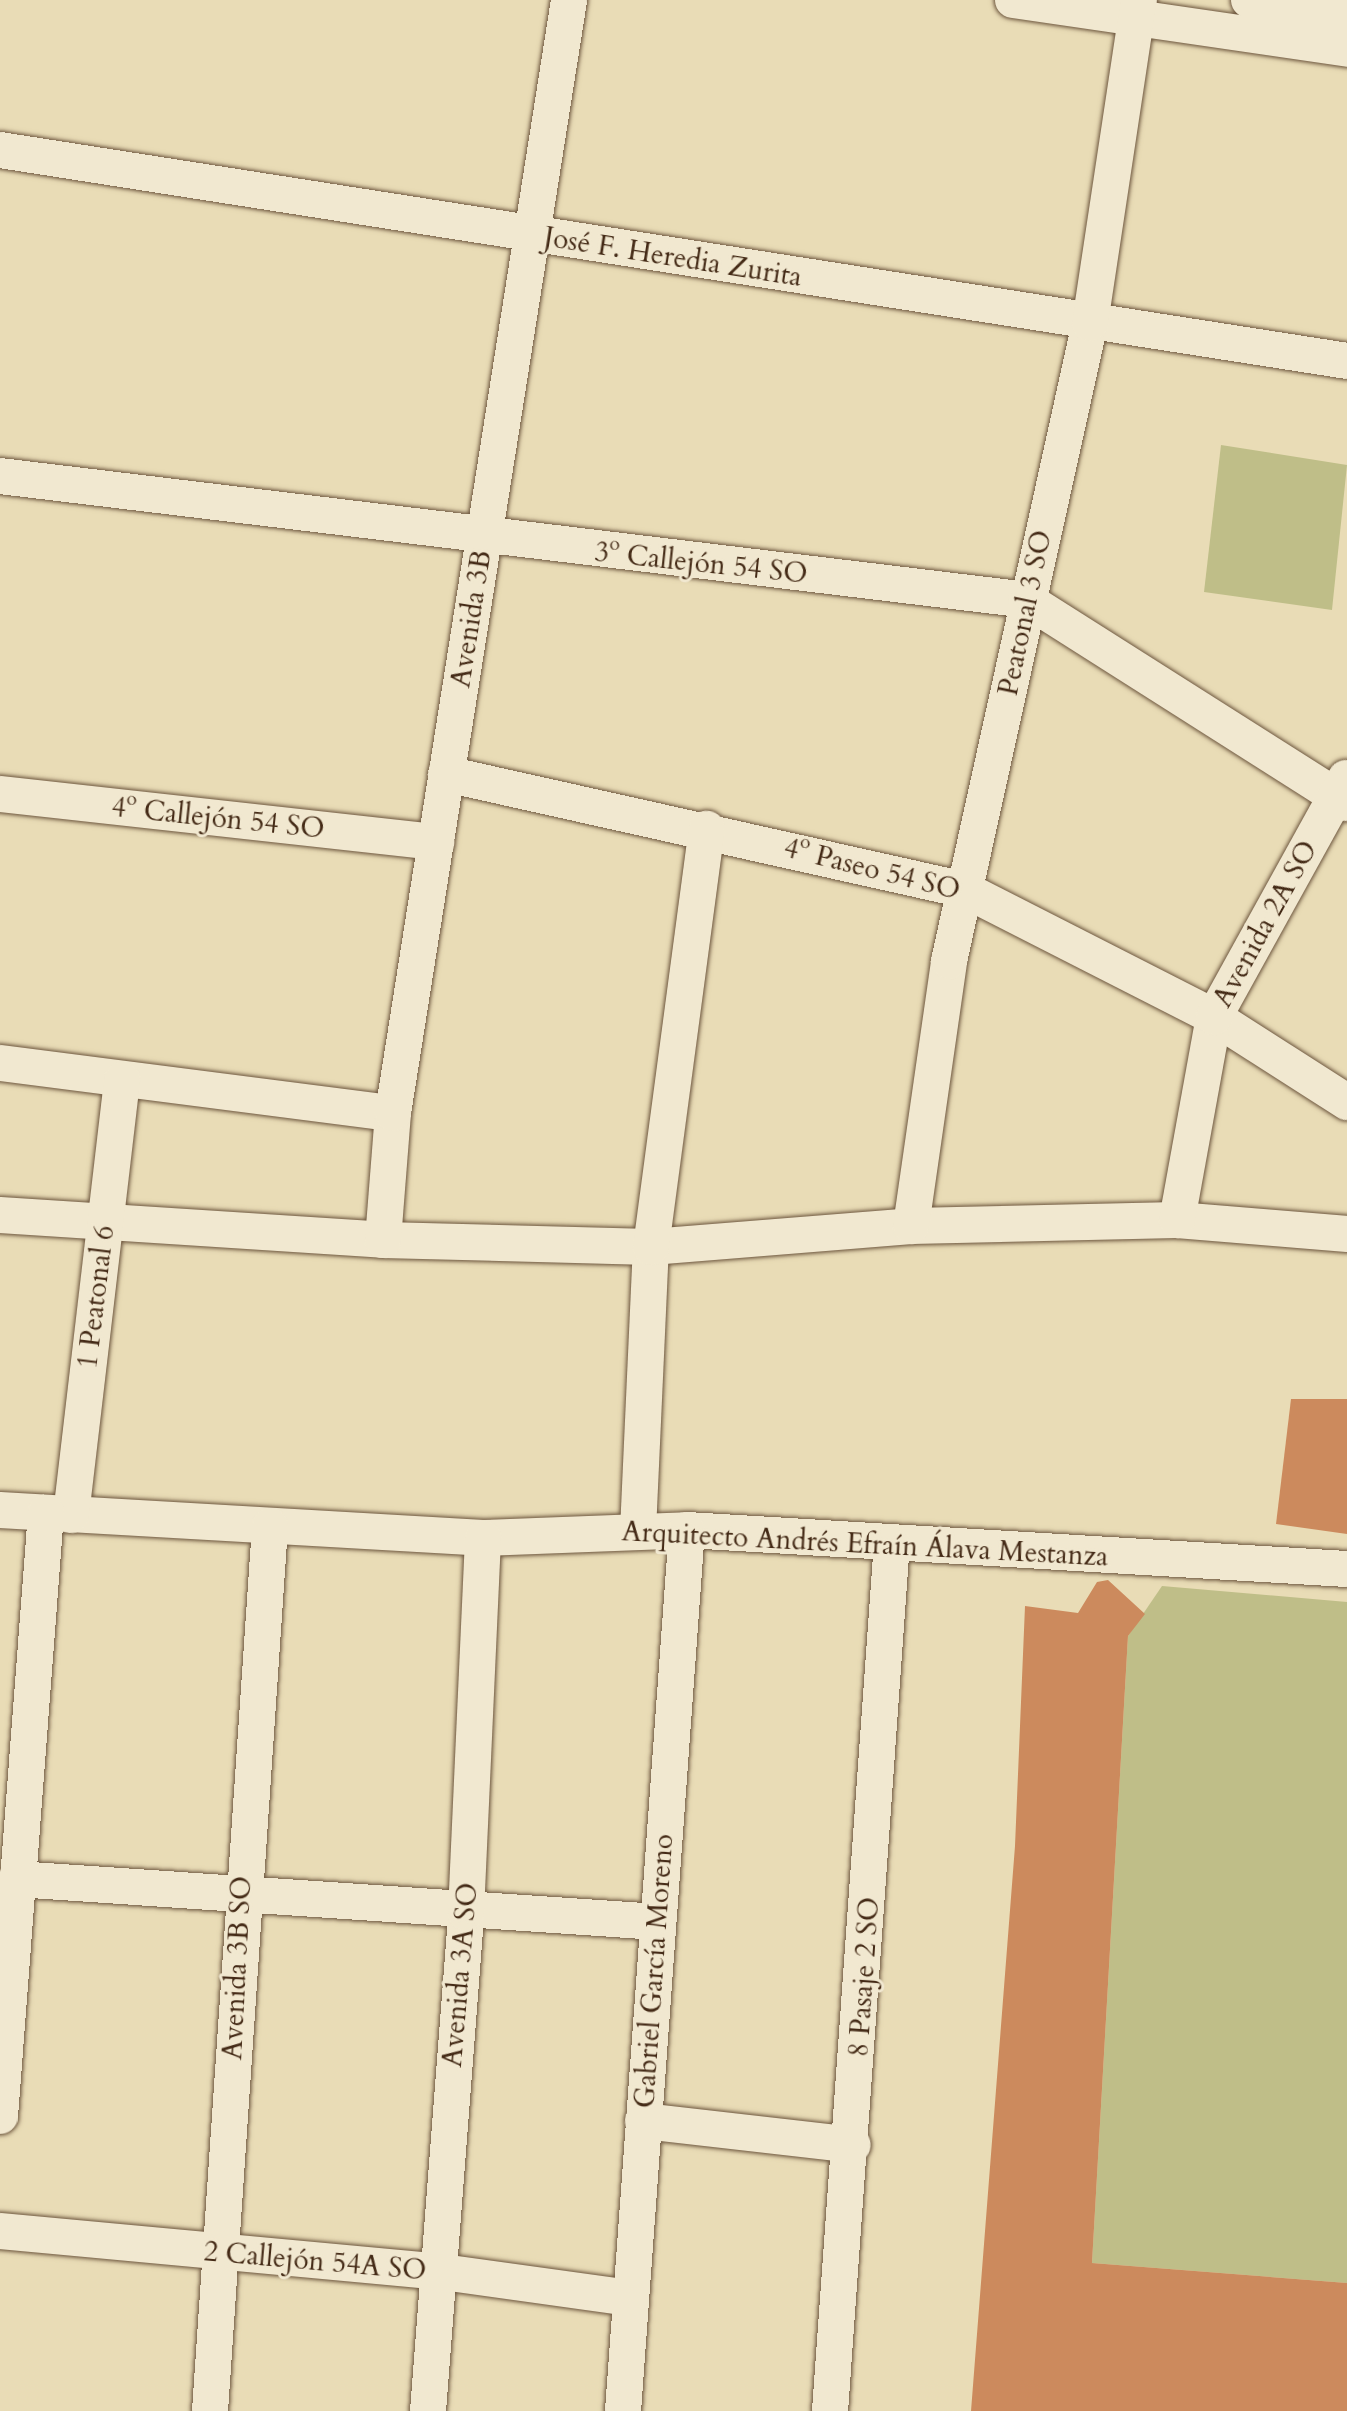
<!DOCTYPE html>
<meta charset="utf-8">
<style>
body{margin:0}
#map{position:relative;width:1347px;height:2411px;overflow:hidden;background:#e9dcb6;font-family:Cardo,serif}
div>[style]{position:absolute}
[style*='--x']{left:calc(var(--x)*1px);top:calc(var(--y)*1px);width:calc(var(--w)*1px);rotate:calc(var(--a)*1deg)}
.green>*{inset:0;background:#bfbe88}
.building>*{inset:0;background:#cc8a5d}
.roads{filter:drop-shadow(0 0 2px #6d563e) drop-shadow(0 0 2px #6d563e)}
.minor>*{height:36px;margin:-18px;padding:0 18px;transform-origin:18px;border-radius:18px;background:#f1e8d0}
span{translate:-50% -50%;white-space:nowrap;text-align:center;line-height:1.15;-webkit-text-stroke:6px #f1e8d0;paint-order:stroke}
.street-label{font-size:28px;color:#442a16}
</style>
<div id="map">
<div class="green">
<i style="clip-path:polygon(1221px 445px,1347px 465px,1332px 610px,1204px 592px)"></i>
<i style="clip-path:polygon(1162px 1586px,1347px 1602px,1347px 2283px,1092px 2263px,1128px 1636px)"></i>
</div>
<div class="building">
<i style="clip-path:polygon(1291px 1399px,1347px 1399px,1347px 1534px,1276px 1524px)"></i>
<i style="clip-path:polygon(1108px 1580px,1145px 1614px,1128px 1636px,1092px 2263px,1347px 2283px,1347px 2411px,971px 2411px,1015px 1846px,1025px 1606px,1078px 1613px,1097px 1582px)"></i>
</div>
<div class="roads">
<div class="minor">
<i style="--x:1013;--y:0;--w:338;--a:8.3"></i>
<i style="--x:1249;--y:0;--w:99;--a:8.1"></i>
<i style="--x:0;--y:150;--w:1363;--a:8.9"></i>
<i style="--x:0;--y:476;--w:1034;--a:6.88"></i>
<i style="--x:1027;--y:600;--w:379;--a:32.4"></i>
<i style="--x:446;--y:774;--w:532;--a:12.6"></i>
<i style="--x:965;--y:890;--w:280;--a:27"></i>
<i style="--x:1214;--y:1017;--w:158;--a:32.6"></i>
<i style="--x:0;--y:794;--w:439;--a:6.3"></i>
<i style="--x:0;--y:1063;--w:396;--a:7.3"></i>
<i style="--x:0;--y:1215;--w:384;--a:3.7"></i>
<i style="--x:383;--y:1240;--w:268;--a:1.5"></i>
<i style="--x:651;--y:1247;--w:261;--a:-4.6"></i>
<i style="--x:911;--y:1226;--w:266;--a:-1.3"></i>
<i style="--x:1177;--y:1220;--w:171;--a:4.7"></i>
<i style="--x:1177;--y:1220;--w:206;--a:-79.7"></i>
<i style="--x:1214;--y:1017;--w:273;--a:-61.1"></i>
<i style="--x:911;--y:1226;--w:268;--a:-81.8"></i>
<i style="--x:949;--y:961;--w:653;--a:-77.54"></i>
<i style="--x:1090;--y:323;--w:327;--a:-81.4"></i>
<i style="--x:383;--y:1240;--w:127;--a:-85.5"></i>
<i style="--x:393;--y:1113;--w:1127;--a:-81.01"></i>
<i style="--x:0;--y:1510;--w:484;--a:3.3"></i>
<i style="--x:483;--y:1538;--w:204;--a:-2.2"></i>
<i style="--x:687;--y:1530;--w:661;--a:3.38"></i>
<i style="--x:71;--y:1515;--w:438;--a:-83.3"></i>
<i style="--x:638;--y:1531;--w:284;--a:-87.4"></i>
<i style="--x:651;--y:1247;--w:422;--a:-82.4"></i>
<i style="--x:16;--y:1879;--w:643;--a:3.83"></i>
<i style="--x:0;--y:2116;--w:605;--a:-85.64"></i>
<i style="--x:643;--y:2121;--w:211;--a:6.5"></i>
<i style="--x:0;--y:2231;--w:437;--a:5.3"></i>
<i style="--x:435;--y:2271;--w:196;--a:7.9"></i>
<i style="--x:210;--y:2411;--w:887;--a:-86.12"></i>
<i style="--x:428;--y:2411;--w:499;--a:-85.6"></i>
<i style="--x:466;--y:1913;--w:375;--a:-87.4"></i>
<i style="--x:623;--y:2411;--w:883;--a:-85.85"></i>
<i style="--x:830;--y:2411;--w:871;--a:-85.92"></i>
</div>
</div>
<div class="street-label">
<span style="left:673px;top:257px;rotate:9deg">José F. Heredia Zurita</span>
<span style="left:701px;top:563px;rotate:6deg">3º Callejón 54 SO</span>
<span style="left:1025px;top:613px;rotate:-78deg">Peatonal 3 SO</span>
<span style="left:471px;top:619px;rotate:-81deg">Avenida 3B</span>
<span style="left:218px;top:818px;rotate:6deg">4º Callejón 54 SO</span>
<span style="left:872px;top:869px;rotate:14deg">4º Paseo 54 SO</span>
<span style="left:1265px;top:924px;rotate:-61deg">Avenida 2A SO</span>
<span style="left:96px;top:1297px;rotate:-83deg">1 Peatonal 6</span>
<span style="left:865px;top:1544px;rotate:3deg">Arquitecto Andrés Efraín Álava Mestanza</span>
<span style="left:237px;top:1968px;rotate:-87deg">Avenida 3B SO</span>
<span style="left:654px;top:1971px;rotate:-86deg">Gabriel García Moreno</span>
<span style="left:460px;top:1975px;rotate:-85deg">Avenida 3A SO</span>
<span style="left:864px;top:1977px;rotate:-86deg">8 Pasaje 2 SO</span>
<span style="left:315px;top:2261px;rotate:5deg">2 Callejón 54A SO</span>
</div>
</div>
